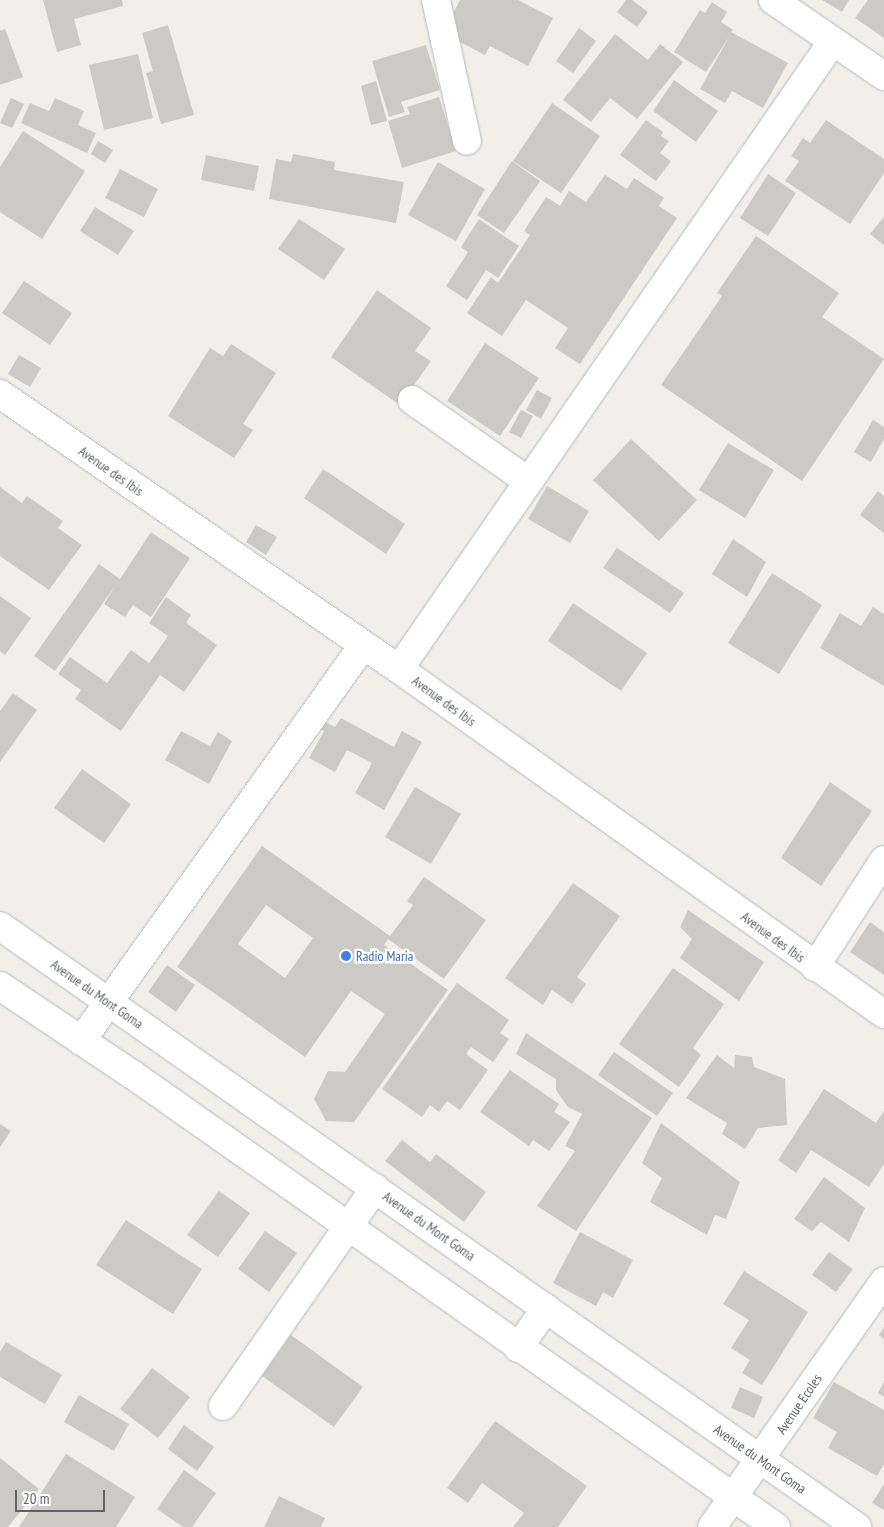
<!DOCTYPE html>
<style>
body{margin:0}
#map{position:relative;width:884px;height:1527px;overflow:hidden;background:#f1efe8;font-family:"PT Sans Narrow",sans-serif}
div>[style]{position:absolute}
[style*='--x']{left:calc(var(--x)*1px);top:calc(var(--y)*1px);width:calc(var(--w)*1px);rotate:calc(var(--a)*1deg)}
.building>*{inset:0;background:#cccac5}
.roads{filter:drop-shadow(0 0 1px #b5b8bc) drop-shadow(0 0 1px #b5b8bc)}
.street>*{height:28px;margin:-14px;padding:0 14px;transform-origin:14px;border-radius:14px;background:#fff}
.secondary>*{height:28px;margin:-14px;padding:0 14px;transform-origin:14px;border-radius:14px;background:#fff}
.dots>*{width:14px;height:14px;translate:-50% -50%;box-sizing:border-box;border:2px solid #fff;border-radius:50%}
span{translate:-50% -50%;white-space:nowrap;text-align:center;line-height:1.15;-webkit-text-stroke:5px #fff;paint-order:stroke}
.street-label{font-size:14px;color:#5f6368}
.shop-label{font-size:14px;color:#366cbe}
.left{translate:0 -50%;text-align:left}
.scale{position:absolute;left:15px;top:1490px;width:90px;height:22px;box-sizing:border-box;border:2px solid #5f6368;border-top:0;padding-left:6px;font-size:15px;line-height:18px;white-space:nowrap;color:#5f6368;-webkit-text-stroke:4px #fff;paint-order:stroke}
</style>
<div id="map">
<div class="building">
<i style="clip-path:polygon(43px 0,122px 0,123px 6px,74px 19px,81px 45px,57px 52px)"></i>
<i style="clip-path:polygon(460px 0,518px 0,553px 18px,528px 66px,490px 46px,485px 55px,443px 33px)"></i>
<i style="clip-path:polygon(626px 0,632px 0,648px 12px,637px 27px,617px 12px)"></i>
<i style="clip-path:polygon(822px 0,849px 0,842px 12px)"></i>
<i style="clip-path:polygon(868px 0,884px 0,884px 38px,855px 18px)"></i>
<i style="clip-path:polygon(712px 2px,727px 12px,721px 22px,733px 30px,731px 32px,788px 63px,763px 108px,732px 91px,725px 103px,700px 89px,729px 37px,706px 72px,674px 52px,700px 10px,705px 13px)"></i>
<i style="clip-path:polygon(168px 25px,194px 115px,161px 124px,146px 73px,153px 71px,142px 33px)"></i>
<i style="clip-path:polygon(579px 28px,596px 41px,573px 73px,556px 61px)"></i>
<i style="clip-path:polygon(5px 29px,23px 77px,0 85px,0 31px)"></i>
<i style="clip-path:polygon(615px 34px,648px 60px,660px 44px,683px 62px,637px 119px,610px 98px,591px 122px,563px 100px)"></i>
<i style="clip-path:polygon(426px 45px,440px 90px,401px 102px,405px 112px,389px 117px,372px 61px)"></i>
<i style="clip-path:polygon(138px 54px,153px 118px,104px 130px,89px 65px)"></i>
<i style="clip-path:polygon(674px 80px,718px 111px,696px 142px,653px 111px)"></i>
<i style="clip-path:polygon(376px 81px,387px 121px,371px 125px,361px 86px)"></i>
<i style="clip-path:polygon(439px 97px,456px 151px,402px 168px,388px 121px,410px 114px,407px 107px)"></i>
<i style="clip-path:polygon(11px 98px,24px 104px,12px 128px,0 123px)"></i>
<i style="clip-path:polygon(55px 98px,84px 111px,78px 125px,96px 133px,87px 153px,21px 123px,30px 103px,49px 111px)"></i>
<i style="clip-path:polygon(552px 103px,600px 136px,561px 193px,513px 161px)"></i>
<i style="clip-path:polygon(646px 120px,663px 132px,661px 136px,669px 141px,660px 153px,671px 161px,656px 181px,620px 155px)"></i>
<i style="clip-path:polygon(826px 120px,884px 159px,884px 173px,850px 224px,785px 181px,799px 161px,791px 156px,803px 138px,810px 143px)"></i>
<i style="clip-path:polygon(23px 131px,85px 171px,42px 239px,0 212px,0 167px)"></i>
<i style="clip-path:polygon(98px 141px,113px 150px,105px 163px,91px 154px)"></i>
<i style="clip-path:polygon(293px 154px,335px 162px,334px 170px,404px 182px,396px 223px,269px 199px,276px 159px,291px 162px)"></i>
<i style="clip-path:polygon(206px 155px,259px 166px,254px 191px,201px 180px)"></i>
<i style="clip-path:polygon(512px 161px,540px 181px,504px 233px,477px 215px)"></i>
<i style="clip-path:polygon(438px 162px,485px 189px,456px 241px,408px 215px)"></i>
<i style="clip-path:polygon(120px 169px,158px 189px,144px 217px,105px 198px)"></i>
<i style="clip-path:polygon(768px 174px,796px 193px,768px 236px,740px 218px)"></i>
<i style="clip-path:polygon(605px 175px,627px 189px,634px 178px,664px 198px,659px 206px,677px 218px,580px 364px,555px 348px,568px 328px,526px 300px,502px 336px,467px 313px,491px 277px,498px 283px,530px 235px,524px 231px,546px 197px,560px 206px,569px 191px,586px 202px)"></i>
<i style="clip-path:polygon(95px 207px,134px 231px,118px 255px,80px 231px)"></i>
<i style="clip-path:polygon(884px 217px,884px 245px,870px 234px)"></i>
<i style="clip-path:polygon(299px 219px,345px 249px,324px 280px,278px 249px)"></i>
<i style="clip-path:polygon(479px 219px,519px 246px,498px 278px,486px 270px,467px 300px,446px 286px,468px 252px,461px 247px)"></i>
<i style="clip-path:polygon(756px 236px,839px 293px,822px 317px,884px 359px,802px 481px,661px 385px,722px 296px,717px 293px)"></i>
<i style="clip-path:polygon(24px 281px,72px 313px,50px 345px,2px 313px)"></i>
<i style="clip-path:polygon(377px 290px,431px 328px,415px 351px,431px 361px,400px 405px,331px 357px)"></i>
<i style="clip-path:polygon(485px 343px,539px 378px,500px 436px,447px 401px)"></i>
<i style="clip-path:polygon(231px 344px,276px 373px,243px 424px,253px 430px,234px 458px,168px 416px,210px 348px,223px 356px)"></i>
<i style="clip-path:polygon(19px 355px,41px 368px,30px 387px,8px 374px)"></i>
<i style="clip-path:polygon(537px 390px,552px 398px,541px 419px,526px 410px)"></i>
<i style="clip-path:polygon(521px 410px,533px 416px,521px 438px,509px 432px)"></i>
<i style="clip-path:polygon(873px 420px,884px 427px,884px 439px,871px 462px,854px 452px)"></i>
<i style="clip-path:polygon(631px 439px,697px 500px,659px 541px,593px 480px)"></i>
<i style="clip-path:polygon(728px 443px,774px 470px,745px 518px,699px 490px)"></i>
<i style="clip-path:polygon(323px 469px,405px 524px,386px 554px,304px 498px)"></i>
<i style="clip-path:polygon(547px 486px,589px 511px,570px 543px,528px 519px)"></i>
<i style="clip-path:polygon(0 487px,22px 503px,27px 496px,63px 521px,58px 528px,82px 545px,49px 590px,0 556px)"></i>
<i style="clip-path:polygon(878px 491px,884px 496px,884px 533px,860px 515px)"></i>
<i style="clip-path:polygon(256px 525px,277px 537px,266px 555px,246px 542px)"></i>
<i style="clip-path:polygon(151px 532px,190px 558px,151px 617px,133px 605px,125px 617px,104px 604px,115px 586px,55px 671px,34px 656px,99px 564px,120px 579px)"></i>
<i style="clip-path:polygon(733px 539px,766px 562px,747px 597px,712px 574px)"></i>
<i style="clip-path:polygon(617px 548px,684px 593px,670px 613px,603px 568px)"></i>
<i style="clip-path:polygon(772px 573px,822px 605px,779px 674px,728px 643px)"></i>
<i style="clip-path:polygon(0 596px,31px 618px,5px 655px,0 651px)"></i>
<i style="clip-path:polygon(166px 597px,191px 615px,186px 623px,217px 645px,184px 692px,160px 675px,121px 731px,75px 699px,81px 690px,58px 674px,70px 657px,107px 683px,131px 650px,149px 663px,168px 636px,149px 623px)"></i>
<i style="clip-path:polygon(573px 603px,647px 653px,621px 691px,548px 641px)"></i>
<i style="clip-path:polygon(873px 607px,884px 614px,884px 686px,820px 648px,840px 613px,861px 626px)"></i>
<i style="clip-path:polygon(13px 693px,37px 710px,0 762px,0 711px)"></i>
<i style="clip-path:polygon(341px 718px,394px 747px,402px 731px,422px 742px,384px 810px,355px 793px,372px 763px,347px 750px,335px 772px,309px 758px,324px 731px,321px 729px,325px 722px,335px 727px)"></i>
<i style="clip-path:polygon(181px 731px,210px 746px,218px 732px,232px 741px,209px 784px,165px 760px)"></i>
<i style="clip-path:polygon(82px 769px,131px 804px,104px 843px,54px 808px)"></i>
<i style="clip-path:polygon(830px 782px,872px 811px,821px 886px,781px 858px)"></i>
<i style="clip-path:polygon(415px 787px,461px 814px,431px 864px,385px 837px)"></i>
<i style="clip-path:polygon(evenodd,262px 846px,390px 936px,413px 905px,407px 901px,424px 877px,486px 920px,444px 979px,388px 939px,384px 945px,448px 990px,354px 1122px,326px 1121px,314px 1099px,328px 1071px,345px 1072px,385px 1014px,351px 991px,305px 1057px,177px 967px,262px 846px,266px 905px,313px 938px,285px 978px,238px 944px,266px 905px)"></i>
<i style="clip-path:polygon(573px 883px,620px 916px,577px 977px,586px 984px,572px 1004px,552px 990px,543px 1005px,505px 978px)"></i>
<i style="clip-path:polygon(688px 910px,764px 962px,739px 1001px,680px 958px,692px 939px,680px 927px)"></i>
<i style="clip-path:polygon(870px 922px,884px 932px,884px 975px,850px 952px)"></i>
<i style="clip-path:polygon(167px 965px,195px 985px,176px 1012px,148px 992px)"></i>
<i style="clip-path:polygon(673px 968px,724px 1004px,693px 1048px,701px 1055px,679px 1087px,619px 1044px)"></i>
<i style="clip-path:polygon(457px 983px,509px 1020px,500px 1033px,509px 1039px,493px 1062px,471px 1047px,466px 1054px,488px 1070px,460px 1110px,447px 1101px,439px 1112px,430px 1105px,422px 1117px,382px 1089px)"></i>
<i style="clip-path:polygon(526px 1033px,652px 1118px,576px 1231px,537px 1206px,575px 1151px,565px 1146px,582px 1114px,568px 1107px,556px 1090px,556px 1079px,516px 1054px)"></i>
<i style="clip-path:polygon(614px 1052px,673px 1093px,657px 1116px,598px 1075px)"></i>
<i style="clip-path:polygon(717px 1055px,734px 1068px,735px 1055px,752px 1057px,754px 1067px,785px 1079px,787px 1125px,758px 1128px,745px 1149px,722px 1134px,727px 1123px,686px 1098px)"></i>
<i style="clip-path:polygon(510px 1070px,559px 1104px,554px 1112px,570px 1122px,549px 1151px,533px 1140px,529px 1146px,480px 1112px)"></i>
<i style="clip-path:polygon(824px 1089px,876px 1123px,884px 1111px,884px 1164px,869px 1187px,811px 1150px,796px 1173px,778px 1160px)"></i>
<i style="clip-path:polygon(661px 1123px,740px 1182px,726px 1219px,715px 1215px,707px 1235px,650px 1202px,662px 1178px,642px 1163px)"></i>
<i style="clip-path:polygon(0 1124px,11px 1131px,0 1147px)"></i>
<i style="clip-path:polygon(402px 1140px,430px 1162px,436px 1154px,486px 1192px,464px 1222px,385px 1161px)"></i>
<i style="clip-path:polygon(824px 1177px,865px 1208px,849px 1242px,821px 1222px,812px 1231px,794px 1219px)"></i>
<i style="clip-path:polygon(219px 1191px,250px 1213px,218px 1257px,187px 1235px)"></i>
<i style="clip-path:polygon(126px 1220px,202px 1269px,173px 1314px,96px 1265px)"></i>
<i style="clip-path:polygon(265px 1231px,297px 1253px,269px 1292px,238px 1269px)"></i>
<i style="clip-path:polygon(580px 1232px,633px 1260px,613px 1298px,603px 1292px,596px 1306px,553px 1283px)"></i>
<i style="clip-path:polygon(829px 1252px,853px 1269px,836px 1292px,812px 1275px)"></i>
<i style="clip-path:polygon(744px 1271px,808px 1312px,762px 1385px,742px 1373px,750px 1360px,731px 1348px,749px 1320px,723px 1304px)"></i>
<i style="clip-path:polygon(884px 1327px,884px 1339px,879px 1335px)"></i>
<i style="clip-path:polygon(291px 1335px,363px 1387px,334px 1427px,262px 1376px)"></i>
<i style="clip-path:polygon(6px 1342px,62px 1375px,45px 1404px,0 1377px,0 1352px)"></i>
<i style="clip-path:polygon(152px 1368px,190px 1397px,158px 1438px,120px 1409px)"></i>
<i style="clip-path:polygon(834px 1382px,884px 1410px,884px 1464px,877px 1476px,828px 1448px,837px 1432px,813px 1418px)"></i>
<i style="clip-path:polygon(884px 1382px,884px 1397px,878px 1393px)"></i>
<i style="clip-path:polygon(740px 1387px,763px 1397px,754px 1418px,731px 1408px)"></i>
<i style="clip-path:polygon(79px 1395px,129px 1424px,114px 1451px,64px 1422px)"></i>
<i style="clip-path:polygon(495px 1421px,587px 1486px,558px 1527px,513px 1527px,524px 1513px,482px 1483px,468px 1503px,447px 1488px)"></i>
<i style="clip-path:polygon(184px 1425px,214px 1447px,197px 1471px,168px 1449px)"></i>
<i style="clip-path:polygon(66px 1454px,135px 1497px,116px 1527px,19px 1527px)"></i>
<i style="clip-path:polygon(0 1458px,39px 1489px,8px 1527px,0 1527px)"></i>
<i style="clip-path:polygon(184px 1470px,216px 1493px,192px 1527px,183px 1527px,157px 1509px)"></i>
<i style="clip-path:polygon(884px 1484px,884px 1510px,872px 1503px)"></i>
<i style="clip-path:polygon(279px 1496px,325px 1518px,321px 1527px,264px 1527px)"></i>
</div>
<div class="roads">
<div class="street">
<i style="--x:436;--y:0;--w:144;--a:77.6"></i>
<i style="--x:773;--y:0;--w:135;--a:34.4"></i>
<i style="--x:0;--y:394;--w:485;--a:34.6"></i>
<i style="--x:399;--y:669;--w:595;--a:35.43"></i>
<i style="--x:412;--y:400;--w:141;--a:34.9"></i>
<i style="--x:399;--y:669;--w:763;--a:-55.35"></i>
<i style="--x:815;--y:967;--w:127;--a:-57.2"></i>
<i style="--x:81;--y:1041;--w:485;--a:-54.5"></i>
<i style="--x:223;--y:1406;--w:266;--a:-55.1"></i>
<i style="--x:712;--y:1527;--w:300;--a:-55"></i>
</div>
<div class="secondary">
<i style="--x:0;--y:926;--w:1047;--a:35.04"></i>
<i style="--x:0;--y:986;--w:160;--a:33.8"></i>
<i style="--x:133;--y:1075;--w:786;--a:35.11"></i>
<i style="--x:518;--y:1348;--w:49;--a:-55"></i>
</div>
</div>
<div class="dots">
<i style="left:346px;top:956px;background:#3f7fe0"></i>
</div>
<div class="street-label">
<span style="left:111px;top:471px;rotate:35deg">Avenue des Ibis</span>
<span style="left:444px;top:701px;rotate:36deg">Avenue des Ibis</span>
<span style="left:773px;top:937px;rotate:36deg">Avenue des Ibis</span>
<span style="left:97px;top:994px;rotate:35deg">Avenue du Mont Goma</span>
<span style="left:429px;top:1226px;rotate:35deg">Avenue du Mont Goma</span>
<span style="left:799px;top:1404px;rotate:-56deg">Avenue Ecoles</span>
<span style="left:760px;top:1459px;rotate:35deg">Avenue du Mont Goma</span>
</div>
<div class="shop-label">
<span class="left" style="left:356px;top:956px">Radio Maria</span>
</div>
<div class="scale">20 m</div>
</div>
